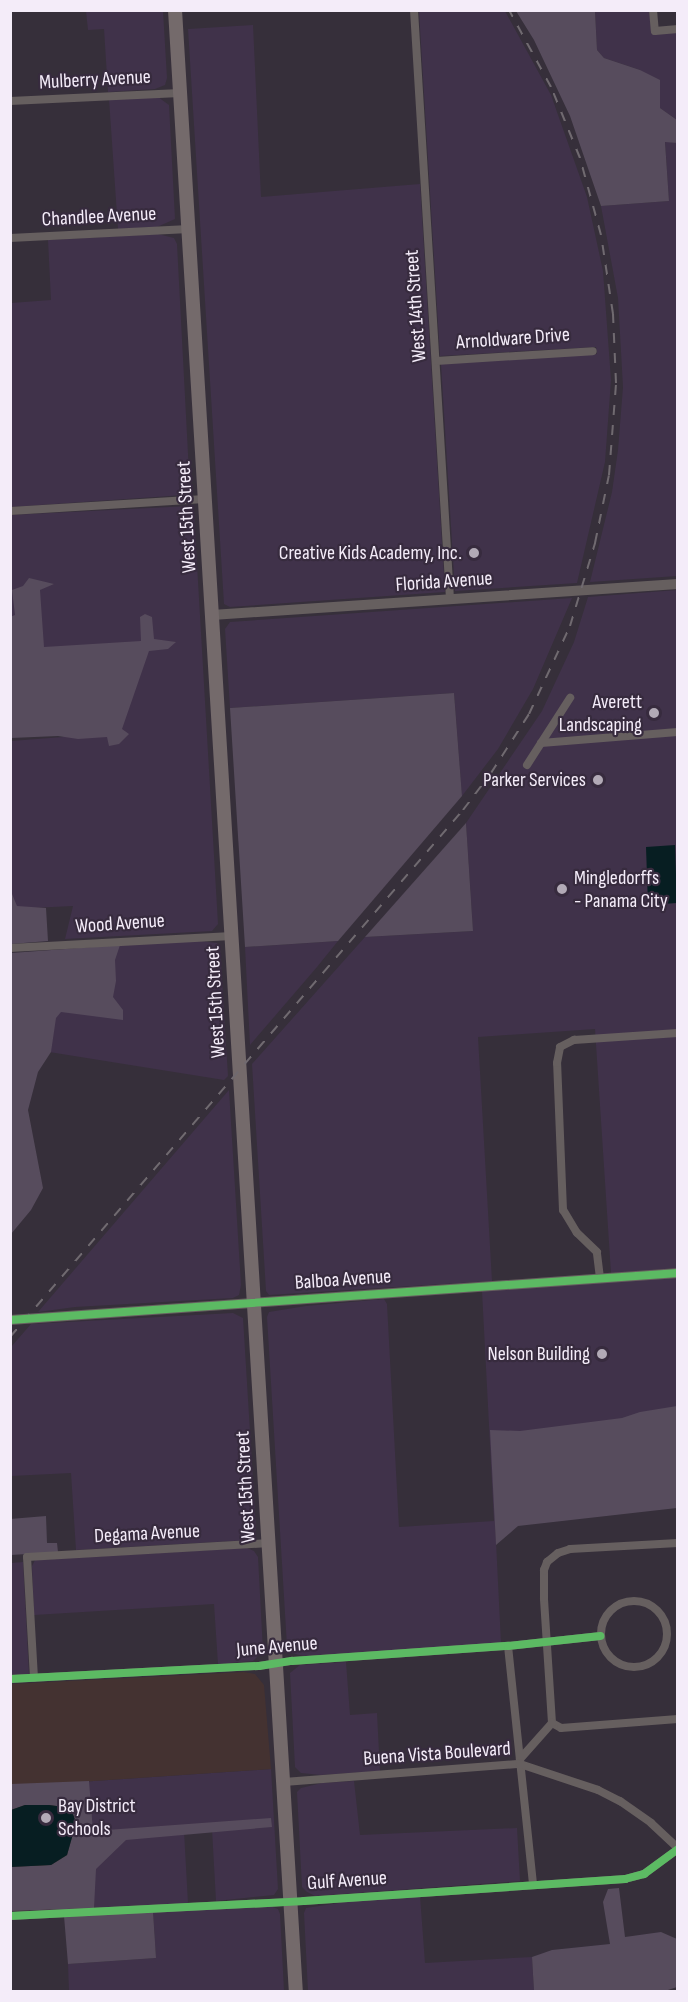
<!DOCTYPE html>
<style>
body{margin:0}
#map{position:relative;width:688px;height:2002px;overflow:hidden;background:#362f3a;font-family:"Sofia Sans Condensed",sans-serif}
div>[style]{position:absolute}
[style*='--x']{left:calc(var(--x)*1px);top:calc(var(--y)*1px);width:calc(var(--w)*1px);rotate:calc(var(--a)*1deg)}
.built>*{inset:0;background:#40324a}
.education>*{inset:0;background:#443231}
.green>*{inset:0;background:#574c5d}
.water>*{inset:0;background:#071e22}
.minor>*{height:8px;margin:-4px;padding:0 4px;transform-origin:4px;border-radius:4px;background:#665f5f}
.minor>.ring{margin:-4px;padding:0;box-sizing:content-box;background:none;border:8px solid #665f5f;border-radius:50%}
.tertiary>*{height:10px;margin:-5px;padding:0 5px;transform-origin:5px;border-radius:5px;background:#665f5f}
.trunk>*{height:14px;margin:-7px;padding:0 7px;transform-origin:7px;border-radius:7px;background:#746a6b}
.rail>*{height:2px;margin-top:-1px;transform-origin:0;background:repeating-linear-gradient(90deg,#706a70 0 10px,transparent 0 20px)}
.cycleway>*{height:8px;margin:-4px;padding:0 4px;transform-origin:4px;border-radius:4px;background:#5cba63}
.dots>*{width:16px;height:16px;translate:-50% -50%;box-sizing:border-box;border:3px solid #372b3e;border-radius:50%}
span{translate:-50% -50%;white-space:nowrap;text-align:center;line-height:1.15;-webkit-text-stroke:4.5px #372b3e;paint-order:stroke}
.street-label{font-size:20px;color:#f4ecf9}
.poi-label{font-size:20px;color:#f4ecf9}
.right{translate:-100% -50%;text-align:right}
.left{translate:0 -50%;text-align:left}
.frame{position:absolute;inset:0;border:12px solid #f4ecf9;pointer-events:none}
</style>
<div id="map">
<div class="built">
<i style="clip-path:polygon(86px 11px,163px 11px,167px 78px,165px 85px,155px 89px,108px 92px,104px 29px,88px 30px)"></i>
<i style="clip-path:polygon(419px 11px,505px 11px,551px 95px,587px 197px,603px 271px,611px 380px,605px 462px,577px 583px,455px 591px,441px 364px,597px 354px,596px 347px,440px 356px)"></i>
<i style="clip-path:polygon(595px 11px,649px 11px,652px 33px,677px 33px,677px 120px,660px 108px,640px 70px,604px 58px,597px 50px)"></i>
<i style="clip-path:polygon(253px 25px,261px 197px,420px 184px,445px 592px,230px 607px,224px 604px,188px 29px)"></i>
<i style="clip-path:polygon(158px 97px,169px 105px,175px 219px,157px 227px,118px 229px,109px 99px)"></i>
<i style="clip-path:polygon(665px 141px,677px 143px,677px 576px,590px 582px,612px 492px,618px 450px,623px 387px,618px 298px,601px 206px,669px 201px)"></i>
<i style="clip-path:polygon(158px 234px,174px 238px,177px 244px,190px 492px,184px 495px,11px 507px,11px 303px,51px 300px,48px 240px)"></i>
<i style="clip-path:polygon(190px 506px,194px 513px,218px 924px,212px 931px,65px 939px,73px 906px,11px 909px,11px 741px,115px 733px,11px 655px,11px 515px)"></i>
<i style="clip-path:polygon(677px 590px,677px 1268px,611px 1273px,595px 1029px,478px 1037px,492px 1281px,269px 1295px,266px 1291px,252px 1064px,365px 937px,473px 931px,466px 823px,542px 711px,574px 642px,588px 597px)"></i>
<i style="clip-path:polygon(572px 598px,533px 689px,498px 749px,462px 796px,454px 693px,230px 708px,225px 629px,230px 622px)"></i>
<i style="clip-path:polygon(192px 940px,217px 943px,220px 948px,228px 1076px,224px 1080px,43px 1051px,64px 949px)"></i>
<i style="clip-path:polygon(338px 941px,317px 967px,250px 1045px,245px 947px)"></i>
<i style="clip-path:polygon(229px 1090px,241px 1285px,239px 1295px,233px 1298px,75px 1307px,38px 1312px)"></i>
<i style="clip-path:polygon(677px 1276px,677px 1507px,495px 1521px,501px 1643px,304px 1656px,291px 1653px,287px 1646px,267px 1317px,269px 1312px,306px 1306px,384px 1299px,387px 1304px,399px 1527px,494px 1521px,482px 1291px)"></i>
<i style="clip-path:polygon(233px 1313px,243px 1318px,256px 1529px,253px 1538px,251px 1540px,76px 1550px,71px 1473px,11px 1476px,11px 1347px,31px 1324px)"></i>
<i style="clip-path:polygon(247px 1548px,254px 1551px,258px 1557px,263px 1651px,253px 1661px,218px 1664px,214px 1604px,34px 1615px,32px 1566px,35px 1560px)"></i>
<i style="clip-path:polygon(23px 1562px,29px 1674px,11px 1675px,11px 1563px)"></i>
<i style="clip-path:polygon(346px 1662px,350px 1715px,377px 1713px,380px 1771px,321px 1775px,301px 1773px,295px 1767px,290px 1673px,300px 1665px)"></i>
<i style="clip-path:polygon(271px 1769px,278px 1889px,274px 1895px,216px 1901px,212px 1829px,184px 1831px,188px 1903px,87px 1908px,79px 1782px)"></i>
<i style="clip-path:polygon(354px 1781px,360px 1835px,517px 1828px,520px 1881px,315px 1896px,307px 1892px,302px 1887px,297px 1792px,301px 1788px,322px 1783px)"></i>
<i style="clip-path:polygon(420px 1896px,425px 1963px,532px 1957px,534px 1991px,308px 1991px,304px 1913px,306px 1908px,359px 1900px)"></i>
<i style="clip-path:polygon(270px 1906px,278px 1909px,280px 1914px,284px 1991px,69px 1991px,68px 1964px,156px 1958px,153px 1911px)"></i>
</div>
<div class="education">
<i style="clip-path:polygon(244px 1672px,255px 1674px,264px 1685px,271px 1769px,79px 1782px,87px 1908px,11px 1911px,11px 1684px)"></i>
</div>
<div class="green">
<i style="clip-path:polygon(516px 11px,595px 11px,597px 50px,604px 58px,640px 70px,660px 80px,660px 108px,677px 120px,677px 143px,665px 142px,669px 201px,601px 206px,570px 116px,534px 40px)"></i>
<i style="clip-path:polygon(29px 578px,54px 584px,40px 590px,44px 647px,141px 641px,140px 617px,145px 614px,152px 617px,154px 639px,176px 642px,168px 649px,149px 651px,122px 729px,129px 734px,119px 744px,109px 746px,107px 737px,78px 739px,58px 736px,11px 738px,10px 617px,15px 615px,12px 590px,23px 586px)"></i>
<i style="clip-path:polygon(454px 693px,462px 796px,338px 941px,245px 947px,230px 708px)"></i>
<i style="clip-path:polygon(466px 823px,473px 931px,365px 937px)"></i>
<i style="clip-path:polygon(10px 889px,17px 906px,46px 908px,48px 941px,11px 944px)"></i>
<i style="clip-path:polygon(120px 945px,115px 960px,116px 981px,113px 997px,123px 1010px,123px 1020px,61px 1012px,56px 1018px,51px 1052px,38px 1072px,28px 1110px,43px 1188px,31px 1210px,11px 1234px,11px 953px)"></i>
<i style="clip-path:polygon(677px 1406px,677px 1508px,518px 1526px,496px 1545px,490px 1430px,520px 1431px,622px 1418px,640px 1412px)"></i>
<i style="clip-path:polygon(46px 1516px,47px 1543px,57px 1543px,58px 1552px,11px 1555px,10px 1519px)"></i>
<i style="clip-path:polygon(89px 1781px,93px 1831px,271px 1818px,272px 1827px,126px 1840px,96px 1869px,94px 1908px,11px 1911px,10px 1867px,51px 1865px,67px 1855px,76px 1823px,71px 1808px,49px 1805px,25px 1805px,11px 1810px,11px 1784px)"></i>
<i style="clip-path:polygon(619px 1888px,625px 1937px,661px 1932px,677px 1939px,677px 1987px,662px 1992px,534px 1991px,532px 1957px,552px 1950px,610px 1944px,603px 1902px,608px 1889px)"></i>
<i style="clip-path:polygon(153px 1911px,156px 1958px,68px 1964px,64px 1916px)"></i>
</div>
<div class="water">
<i style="clip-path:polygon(675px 845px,677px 903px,648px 905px,646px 847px)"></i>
<i style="clip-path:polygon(25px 1805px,49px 1805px,71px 1808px,76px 1823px,67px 1855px,51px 1865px,11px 1867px,11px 1810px)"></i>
</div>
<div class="minor">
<i style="--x:414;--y:10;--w:590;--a:86.5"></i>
<i style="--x:653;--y:10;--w:21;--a:85"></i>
<i style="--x:655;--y:31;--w:23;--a:-5"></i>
<i style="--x:10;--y:101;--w:170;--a:-2.7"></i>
<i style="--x:10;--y:238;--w:179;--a:-2.9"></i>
<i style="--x:436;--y:361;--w:157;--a:-3.6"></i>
<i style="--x:10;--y:511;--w:195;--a:-3.5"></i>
<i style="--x:541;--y:743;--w:137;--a:-4.6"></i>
<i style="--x:527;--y:765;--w:80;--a:-57.3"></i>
<i style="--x:10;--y:948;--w:222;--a:-3.1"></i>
<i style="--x:600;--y:1278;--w:26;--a:-97"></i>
<i style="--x:597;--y:1252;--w:28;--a:-136"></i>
<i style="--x:577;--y:1233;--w:27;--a:-121"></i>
<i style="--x:563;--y:1210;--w:147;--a:-92.3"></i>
<i style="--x:557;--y:1063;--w:16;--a:-79"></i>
<i style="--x:560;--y:1047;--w:16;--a:-27"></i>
<i style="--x:574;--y:1040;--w:104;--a:-3.9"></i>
<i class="ring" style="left:601px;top:1601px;width:58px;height:58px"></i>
<i style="--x:508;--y:1646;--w:239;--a:84"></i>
<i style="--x:34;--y:1678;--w:121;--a:-93.3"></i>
<i style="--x:27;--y:1557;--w:242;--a:-3.3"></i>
<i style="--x:10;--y:1679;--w:249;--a:-3"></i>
<i style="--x:259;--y:1666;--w:33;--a:-9"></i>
<i style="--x:292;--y:1661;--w:217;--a:-4"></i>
<i style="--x:508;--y:1646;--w:93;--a:-6.2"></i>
<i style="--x:552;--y:1723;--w:125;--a:-93.7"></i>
<i style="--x:544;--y:1598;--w:28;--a:-90"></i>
<i style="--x:544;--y:1570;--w:9;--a:-69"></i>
<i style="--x:547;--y:1562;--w:14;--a:-39"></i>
<i style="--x:558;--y:1553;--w:13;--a:-18"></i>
<i style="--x:570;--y:1549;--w:108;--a:-3.2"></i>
<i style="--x:552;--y:1723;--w:10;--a:29"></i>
<i style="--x:561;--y:1728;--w:117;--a:-4.4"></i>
<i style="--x:520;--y:1759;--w:48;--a:-48.4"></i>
<i style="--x:284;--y:1782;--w:237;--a:-4.4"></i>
<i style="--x:520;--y:1764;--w:82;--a:18.4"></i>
<i style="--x:598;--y:1790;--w:25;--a:27"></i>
<i style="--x:620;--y:1801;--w:38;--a:35"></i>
<i style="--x:651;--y:1823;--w:37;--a:43"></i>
<i style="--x:10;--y:1916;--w:294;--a:-2.9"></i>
<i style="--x:304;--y:1901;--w:322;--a:-3.9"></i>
<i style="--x:625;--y:1879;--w:20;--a:-15"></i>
<i style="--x:644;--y:1874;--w:42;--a:-36.3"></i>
</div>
<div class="tertiary">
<i style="--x:212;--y:615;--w:467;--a:-3.8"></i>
<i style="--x:10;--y:1320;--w:670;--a:-4.02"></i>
</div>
<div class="trunk">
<i style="--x:175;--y:10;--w:1986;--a:86.51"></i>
</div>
<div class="rail">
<i style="--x:10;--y:1337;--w:695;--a:-49.32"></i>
<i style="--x:463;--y:810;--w:46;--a:-52.9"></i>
<i style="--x:491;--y:773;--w:70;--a:-57.2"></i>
<i style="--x:529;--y:714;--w:97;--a:-65"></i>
<i style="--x:570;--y:626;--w:87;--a:-73.2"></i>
<i style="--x:595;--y:543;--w:69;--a:-78.4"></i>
<i style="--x:609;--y:475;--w:92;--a:-85.6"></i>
<i style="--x:616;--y:383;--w:69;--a:-92.5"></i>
<i style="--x:613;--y:314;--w:80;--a:-98.6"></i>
<i style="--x:601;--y:235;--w:80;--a:-105.3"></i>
<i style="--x:580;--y:158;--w:77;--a:-112.2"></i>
<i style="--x:551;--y:87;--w:88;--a:-118.6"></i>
</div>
<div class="cycleway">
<i style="--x:10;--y:1320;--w:670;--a:-4.02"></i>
<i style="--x:10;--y:1679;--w:249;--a:-3"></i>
<i style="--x:259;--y:1666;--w:33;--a:-9"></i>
<i style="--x:292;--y:1661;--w:217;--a:-4"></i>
<i style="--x:508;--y:1646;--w:93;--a:-6.2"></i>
<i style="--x:10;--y:1916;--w:294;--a:-2.9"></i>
<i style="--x:304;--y:1901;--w:322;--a:-3.9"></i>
<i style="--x:625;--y:1879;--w:20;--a:-15"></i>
<i style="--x:644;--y:1874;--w:42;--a:-36.3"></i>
</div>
<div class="dots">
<i style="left:474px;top:553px;background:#b2aab6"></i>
<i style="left:654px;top:713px;background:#b2aab6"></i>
<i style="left:598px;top:780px;background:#b2aab6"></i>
<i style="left:562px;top:889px;background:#b2aab6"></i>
<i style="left:602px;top:1354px;background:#b2aab6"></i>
<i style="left:46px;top:1818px;background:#b2aab6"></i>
</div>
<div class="street-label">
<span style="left:95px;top:80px;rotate:-3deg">Mulberry Avenue</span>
<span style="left:99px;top:217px;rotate:-3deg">Chandlee Avenue</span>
<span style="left:416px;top:306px;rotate:-94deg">West 14th Street</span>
<span style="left:513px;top:339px;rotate:-4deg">Arnoldware Drive</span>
<span style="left:187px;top:517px;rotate:-93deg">West 15th Street</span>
<span style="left:444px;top:582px;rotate:-4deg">Florida Avenue</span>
<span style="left:120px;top:924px;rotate:-4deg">Wood Avenue</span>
<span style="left:216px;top:1002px;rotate:-93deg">West 15th Street</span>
<span style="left:343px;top:1280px;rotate:-4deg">Balboa Avenue</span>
<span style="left:246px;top:1487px;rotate:-93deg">West 15th Street</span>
<span style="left:147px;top:1534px;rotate:-3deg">Degama Avenue</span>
<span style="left:277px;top:1647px;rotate:-5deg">June Avenue</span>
<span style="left:437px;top:1754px;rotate:-4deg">Buena Vista Boulevard</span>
<span style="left:347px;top:1881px;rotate:-4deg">Gulf Avenue</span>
</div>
<div class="poi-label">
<span class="right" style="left:462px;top:553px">Creative Kids Academy, Inc.</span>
<span class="right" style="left:642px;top:714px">Averett<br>Landscaping</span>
<span class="right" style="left:586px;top:780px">Parker Services</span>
<span class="left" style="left:574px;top:890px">Mingledorffs<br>- Panama City</span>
<span class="right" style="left:590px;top:1354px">Nelson Building</span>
<span class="left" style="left:58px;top:1818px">Bay District<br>Schools</span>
</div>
<div class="frame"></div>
</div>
